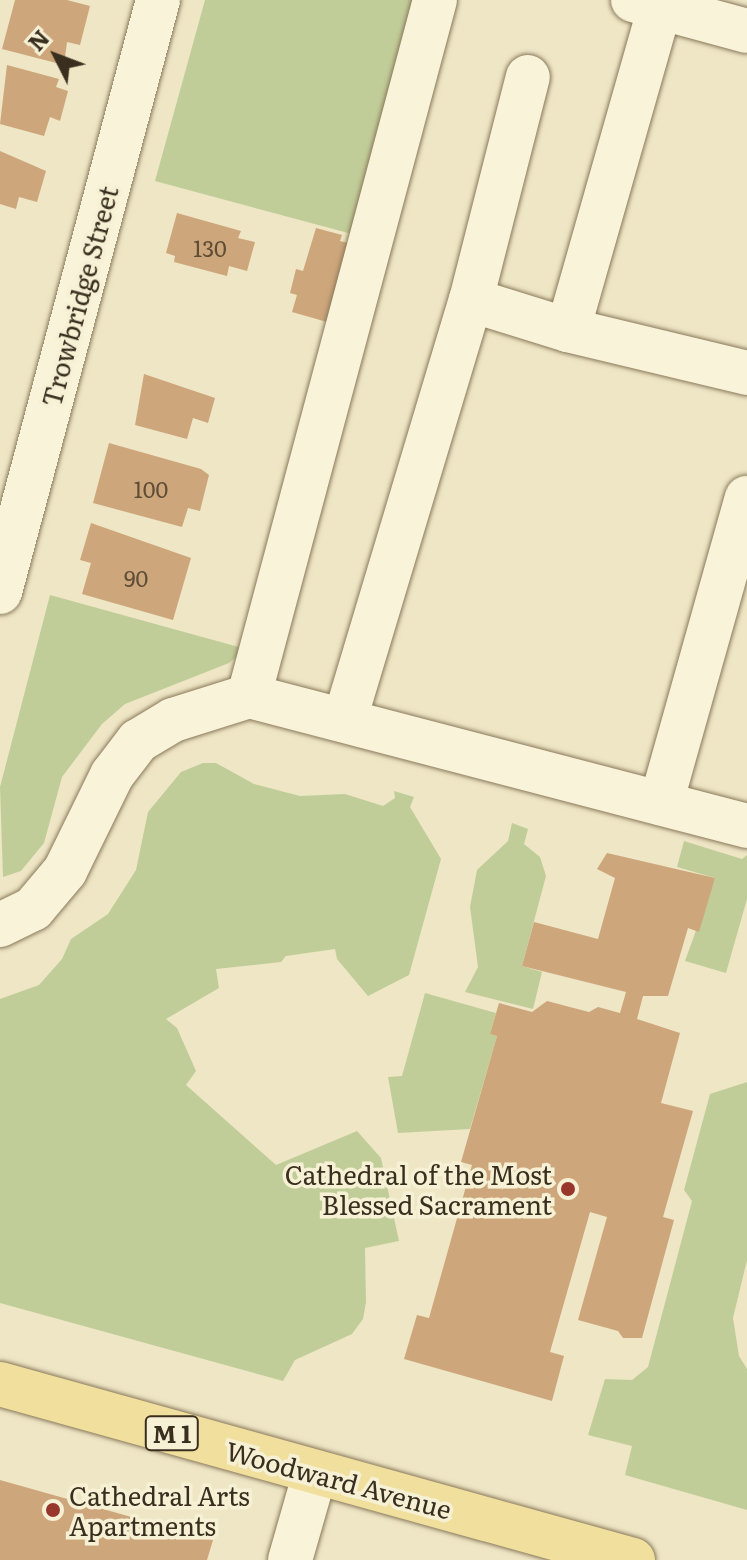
<!DOCTYPE html>
<style>
body{margin:0}
#map{position:relative;width:747px;height:1560px;overflow:hidden;background:#eee6c5;font-family:Literata,serif}
div>[style]{position:absolute}
[style*='--x']{left:calc(var(--x)*1px);top:calc(var(--y)*1px);width:calc(var(--w)*1px);rotate:calc(var(--a)*1deg)}
.green>*{inset:0;background:#c1cd99}
.building>*{inset:0;background:#cda67b}
.roads{filter:drop-shadow(0 0 2px #8a795b) drop-shadow(0 0 2px #8a795b)}
.minor>*{height:44px;margin:-22px;padding:0 22px;transform-origin:22px;border-radius:22px;background:#f9f3d9}
.major>*{height:44px;margin:-22px;padding:0 22px;transform-origin:22px;border-radius:22px;background:#f1e09d}
.dots>*{width:22px;height:22px;translate:-50% -50%;box-sizing:border-box;border:4px solid #f6f0d5;border-radius:50%}
span{translate:-50% -50%;white-space:nowrap;text-align:center;line-height:1.15;-webkit-text-stroke:7px #f6f0d5;paint-order:stroke}
.number-label{font-size:22px;color:#5f4d36}
.number-label span{-webkit-text-stroke-width:0}
.shield-label span{padding:2px 6px;background:#f6f0d5;border:2px solid;border-radius:6px;-webkit-text-stroke-width:0}
.shield-label{font-size:24px;color:#3a2f1f;font-weight:700}
.street-label{font-size:26px;color:#3a2f1f}
.poi-label{font-size:26px;color:#3a2f1f}
.right{translate:-100% -50%;text-align:right}
.left{translate:0 -50%;text-align:left}
.north{position:absolute;left:16px;top:16px;width:80px;height:80px;-webkit-text-stroke:6px #f6f0d5;paint-order:stroke;rotate:312deg;font-size:22px;font-weight:700;line-height:32px;text-align:center;color:#3a2f1f}
.north::after{content:'';display:block;margin:auto;width:28px;height:36px;background:#3a2f1f;clip-path:polygon(50% 0,100% 100%,50% 72%,0 100%)}
</style>
<div id="map">
<div class="green">
<i style="clip-path:polygon(205px 0,416px 0,352px 234px,155px 181px)"></i>
<i style="clip-path:polygon(50px 595px,246px 649px,229px 663px,125px 704px,102px 724px,62px 777px,44px 843px,21px 871px,3px 877px,0 787px)"></i>
<i style="clip-path:polygon(203px 763px,216px 763px,254px 784px,300px 796px,345px 794px,383px 806px,395px 798px,394px 791px,414px 797px,410px 807px,441px 859px,409px 975px,368px 996px,337px 959px,335px 949px,286px 956px,281px 962px,216px 969px,219px 988px,166px 1019px,177px 1028px,196px 1071px,186px 1085px,276px 1165px,357px 1131px,381px 1158px,399px 1241px,365px 1248px,366px 1302px,363px 1319px,352px 1334px,295px 1360px,283px 1381px,0 1303px,0 999px,39px 985px,62px 959px,71px 939px,108px 914px,136px 870px,148px 812px,181px 772px)"></i>
<i style="clip-path:polygon(512px 823px,528px 829px,524px 844px,540px 857px,546px 876px,522px 966px,542px 972px,533px 1009px,465px 992px,478px 967px,470px 907px,477px 870px,508px 841px)"></i>
<i style="clip-path:polygon(684px 841px,742px 859px,747px 855px,747px 899px,726px 973px,685px 961px,715px 878px,677px 867px)"></i>
<i style="clip-path:polygon(425px 993px,496px 1013px,490px 1034px,497px 1036px,470px 1129px,398px 1133px,388px 1077px,402px 1076px)"></i>
<i style="clip-path:polygon(747px 1082px,747px 1260px,733px 1318px,739px 1356px,747px 1369px,747px 1510px,625px 1475px,632px 1446px,588px 1435px,605px 1379px,632px 1380px,648px 1367px,692px 1201px,684px 1190px,710px 1094px)"></i>
</div>
<div class="building">
<i style="clip-path:polygon(15px 0,67px 0,90px 6px,80px 45px,67px 42px,64px 65px,2px 49px)"></i>
<i style="clip-path:polygon(7px 65px,59px 79px,56px 87px,68px 91px,60px 121px,50px 117px,44px 136px,0 124px)"></i>
<i style="clip-path:polygon(0 151px,46px 171px,37px 202px,19px 197px,16px 209px,0 204px)"></i>
<i style="clip-path:polygon(177px 213px,241px 231px,238px 238px,255px 242px,247px 271px,229px 266px,227px 276px,174px 262px,175px 256px,166px 253px)"></i>
<i style="clip-path:polygon(316px 228px,342px 235px,340px 241px,348px 243px,327px 322px,292px 312px,297px 295px,290px 293px,296px 269px,303px 271px)"></i>
<i style="clip-path:polygon(144px 374px,215px 398px,208px 423px,193px 418px,187px 439px,135px 425px)"></i>
<i style="clip-path:polygon(109px 443px,201px 469px,209px 475px,200px 511px,188px 508px,182px 527px,93px 503px)"></i>
<i style="clip-path:polygon(91px 523px,191px 558px,173px 620px,82px 594px,91px 563px,80px 560px)"></i>
<i style="clip-path:polygon(607px 853px,715px 878px,699px 932px,688px 928px,668px 996px,643px 996px,637px 1019px,680px 1033px,661px 1103px,693px 1111px,663px 1217px,674px 1220px,642px 1338px,623px 1338px,618px 1331px,578px 1320px,607px 1217px,590px 1212px,550px 1352px,564px 1356px,552px 1401px,404px 1359px,417px 1315px,429px 1318px,472px 1165px,461px 1162px,497px 1036px,490px 1034px,499px 1003px,532px 1012px,547px 1001px,589px 1012px,598px 1007px,620px 1013px,626px 992px,522px 966px,534px 922px,598px 939px,615px 878px,597px 869px)"></i>
<i style="clip-path:polygon(0 1480px,213px 1540px,207px 1560px,0 1560px)"></i>
</div>
<div class="roads">
<div class="minor">
<i style="--x:633;--y:0;--w:118;--a:15.2"></i>
<i style="--x:471;--y:300;--w:230;--a:-75.7"></i>
<i style="--x:568;--y:330;--w:335;--a:-74.1"></i>
<i style="--x:0;--y:592;--w:613;--a:-75.06"></i>
<i style="--x:249;--y:696;--w:720;--a:-75.04"></i>
<i style="--x:345;--y:719;--w:438;--a:-73.3"></i>
<i style="--x:471;--y:300;--w:102;--a:17.2"></i>
<i style="--x:568;--y:330;--w:184;--a:13.5"></i>
<i style="--x:661;--y:803;--w:317;--a:-74.3"></i>
<i style="--x:0;--y:925;--w:37;--a:-26"></i>
<i style="--x:33;--y:909;--w:50;--a:-49.9"></i>
<i style="--x:65;--y:871;--w:107;--a:-63.9"></i>
<i style="--x:112;--y:775;--w:43;--a:-52.6"></i>
<i style="--x:138;--y:741;--w:41;--a:-31"></i>
<i style="--x:173;--y:720;--w:80;--a:-17.5"></i>
<i style="--x:249;--y:696;--w:515;--a:14.63"></i>
<i style="--x:290;--y:1560;--w:91;--a:-74"></i>
</div>
<div class="major">
<i style="--x:0;--y:1384;--w:657;--a:15.54"></i>
</div>
</div>
<div class="dots">
<i style="left:568px;top:1189px;background:#99362b"></i>
<i style="left:53px;top:1510px;background:#99362b"></i>
</div>
<div class="number-label">
<span style="left:210px;top:248px">130</span>
<span style="left:151px;top:489px">100</span>
<span style="left:136px;top:578px">90</span>
</div>
<div class="shield-label">
<span style="left:172px;top:1433px">M 1</span>
</div>
<div class="street-label">
<span style="left:79px;top:296px;rotate:-75deg">Trowbridge Street</span>
<span style="left:339px;top:1479px;rotate:15deg">Woodward Avenue</span>
</div>
<div class="poi-label">
<span class="right" style="left:552px;top:1189px">Cathedral of the Most<br>Blessed Sacrament</span>
<span class="left" style="left:69px;top:1510px">Cathedral Arts<br>Apartments</span>
</div>
<div class="north">N</div>
</div>
